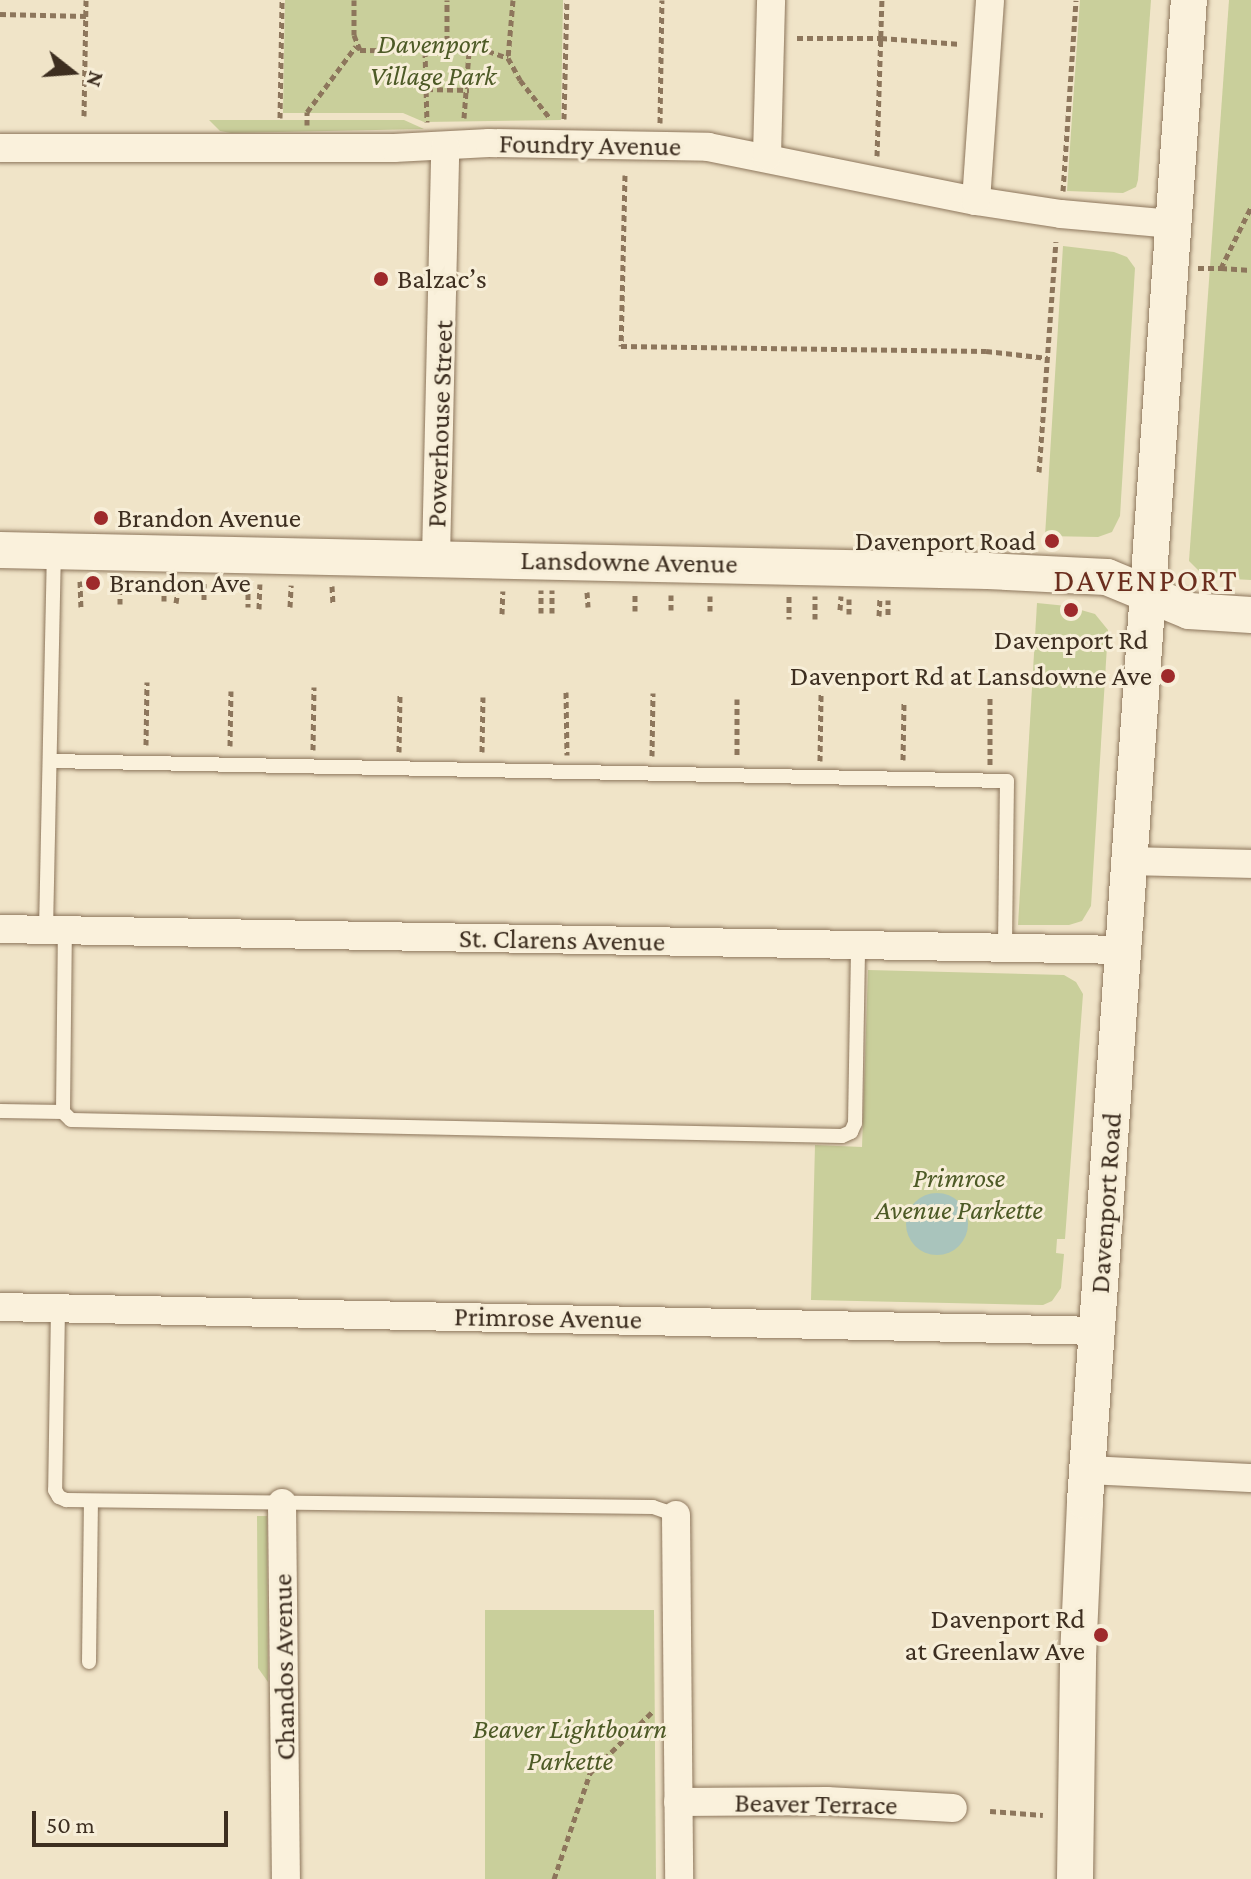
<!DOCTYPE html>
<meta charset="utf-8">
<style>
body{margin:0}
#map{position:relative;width:1251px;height:1879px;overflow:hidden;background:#f0e4c8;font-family:"Crimson Pro",serif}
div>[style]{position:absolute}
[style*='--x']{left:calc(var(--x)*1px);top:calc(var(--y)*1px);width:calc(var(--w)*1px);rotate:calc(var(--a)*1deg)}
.green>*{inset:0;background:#c9cf9b}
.water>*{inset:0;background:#a9c4bc}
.round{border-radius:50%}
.path>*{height:5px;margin-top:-2.5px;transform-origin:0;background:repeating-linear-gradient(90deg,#8d765c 0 6px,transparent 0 10px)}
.roads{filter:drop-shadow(0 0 2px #8d765c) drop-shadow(0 0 2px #8d765c)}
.service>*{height:14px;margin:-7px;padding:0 7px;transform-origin:7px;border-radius:7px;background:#faf1dc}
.minor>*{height:28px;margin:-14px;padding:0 14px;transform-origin:14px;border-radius:14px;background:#faf1dc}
.tertiary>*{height:36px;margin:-18px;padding:0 18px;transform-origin:18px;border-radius:18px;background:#faf1dc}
.dots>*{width:22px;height:22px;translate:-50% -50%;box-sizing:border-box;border:4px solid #f7eed8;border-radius:50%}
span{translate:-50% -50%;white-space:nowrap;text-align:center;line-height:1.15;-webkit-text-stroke:6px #f7eed8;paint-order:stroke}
.park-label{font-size:28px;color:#4d5a26;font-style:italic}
.street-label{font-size:28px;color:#3d2e20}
.poi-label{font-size:28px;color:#3d2e20}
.left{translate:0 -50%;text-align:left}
.right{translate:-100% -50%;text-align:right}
.quarter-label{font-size:32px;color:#6b2e1e;letter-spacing:2px}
.north{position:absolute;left:32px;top:32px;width:80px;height:80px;-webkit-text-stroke:6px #f7eed8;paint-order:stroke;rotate:107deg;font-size:22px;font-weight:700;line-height:32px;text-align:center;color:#3d2e20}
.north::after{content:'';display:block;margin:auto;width:28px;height:36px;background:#3d2e20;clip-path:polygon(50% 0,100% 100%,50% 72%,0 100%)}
.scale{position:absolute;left:32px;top:1811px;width:196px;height:36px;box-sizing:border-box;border:4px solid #3d2e20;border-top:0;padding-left:10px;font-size:24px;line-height:28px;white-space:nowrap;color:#3d2e20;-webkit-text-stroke:6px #f7eed8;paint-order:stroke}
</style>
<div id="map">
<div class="green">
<i style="clip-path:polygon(285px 0,563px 0,561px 120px,424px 122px,403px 113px,283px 113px)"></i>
<i style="clip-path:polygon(1080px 0,1151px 0,1138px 180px,1136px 187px,1123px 193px,1067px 191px)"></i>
<i style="clip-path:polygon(1229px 0,1251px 0,1251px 580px,1214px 578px,1202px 574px,1189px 561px)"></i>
<i style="clip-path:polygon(209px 120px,404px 120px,424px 129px,231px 133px,220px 131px)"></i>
<i style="clip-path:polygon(1063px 246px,1114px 252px,1127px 257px,1135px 268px,1120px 516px,1112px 532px,1098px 537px,1045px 536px)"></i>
<i style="clip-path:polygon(1037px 603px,1067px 606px,1095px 614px,1108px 630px,1091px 906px,1082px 921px,1069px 925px,1018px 925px)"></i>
<i style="clip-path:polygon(868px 970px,1064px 975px,1076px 982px,1083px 994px,1065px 1239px,1057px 1239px,1056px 1253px,1064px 1254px,1061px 1288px,1052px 1301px,1043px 1305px,811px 1300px,815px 1145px,862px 1147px)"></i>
<i style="clip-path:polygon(257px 1516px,267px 1516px,268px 1682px,258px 1668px)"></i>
<i style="clip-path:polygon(485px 1610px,654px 1610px,656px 1879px,485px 1879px)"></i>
</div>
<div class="water">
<i class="round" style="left:906px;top:1193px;width:62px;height:62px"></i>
</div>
<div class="path">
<i style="--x:354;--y:0;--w:35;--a:90"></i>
<i style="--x:354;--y:35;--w:16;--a:68"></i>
<i style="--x:360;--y:50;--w:128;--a:0.4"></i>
<i style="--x:488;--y:51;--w:21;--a:19"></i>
<i style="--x:513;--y:0;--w:58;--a:94.9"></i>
<i style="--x:508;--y:58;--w:25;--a:61"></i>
<i style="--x:520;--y:80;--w:47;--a:51.9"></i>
<i style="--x:0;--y:14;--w:86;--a:1.3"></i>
<i style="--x:797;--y:38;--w:84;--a:0"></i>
<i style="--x:881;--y:38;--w:80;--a:4.3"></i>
<i style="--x:425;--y:51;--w:71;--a:88.4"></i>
<i style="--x:447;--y:51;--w:51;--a:-90"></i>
<i style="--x:427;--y:89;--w:42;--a:1.4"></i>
<i style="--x:84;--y:116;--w:116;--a:-89"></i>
<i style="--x:280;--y:118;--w:118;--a:-89"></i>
<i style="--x:464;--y:118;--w:67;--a:-85.7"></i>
<i style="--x:564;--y:119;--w:119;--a:-88.6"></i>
<i style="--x:660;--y:123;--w:123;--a:-89.1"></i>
<i style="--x:307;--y:125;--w:13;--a:-90"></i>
<i style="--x:307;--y:112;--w:82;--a:-53.4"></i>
<i style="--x:877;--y:156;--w:156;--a:-88.2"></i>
<i style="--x:625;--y:175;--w:171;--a:91.3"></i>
<i style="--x:621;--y:346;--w:365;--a:0.8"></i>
<i style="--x:986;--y:351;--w:62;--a:6.4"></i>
<i style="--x:1063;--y:191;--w:191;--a:-86.1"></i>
<i style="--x:1198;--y:268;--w:23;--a:0"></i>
<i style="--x:1221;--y:268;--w:68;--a:-63.8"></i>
<i style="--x:1221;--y:268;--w:30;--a:4"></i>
<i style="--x:1039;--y:472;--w:231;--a:-85.8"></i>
<i style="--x:80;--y:581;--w:26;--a:88"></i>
<i style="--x:204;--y:583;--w:18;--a:90"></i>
<i style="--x:248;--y:584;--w:23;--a:90"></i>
<i style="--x:332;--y:586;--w:18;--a:87"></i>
<i style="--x:587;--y:592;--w:15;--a:86"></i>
<i style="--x:671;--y:595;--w:15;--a:90"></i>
<i style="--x:789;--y:596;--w:23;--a:90"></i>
<i style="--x:164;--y:601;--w:18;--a:-90"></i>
<i style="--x:176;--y:603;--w:19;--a:-81"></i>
<i style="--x:120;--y:604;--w:22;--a:-90"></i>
<i style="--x:290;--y:607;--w:22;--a:-87"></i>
<i style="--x:259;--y:609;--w:25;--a:-88"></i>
<i style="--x:840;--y:610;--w:14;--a:-86"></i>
<i style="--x:635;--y:611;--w:19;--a:-90"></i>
<i style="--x:710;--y:611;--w:15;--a:-90"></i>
<i style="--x:541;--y:613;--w:23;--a:-90"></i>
<i style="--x:552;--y:613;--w:23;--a:-90"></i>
<i style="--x:502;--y:614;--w:23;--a:-88"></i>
<i style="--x:849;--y:614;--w:15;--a:-90"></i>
<i style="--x:888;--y:615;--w:15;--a:-90"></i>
<i style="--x:879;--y:616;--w:19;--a:-87"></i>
<i style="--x:815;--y:619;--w:23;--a:-90"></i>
<i style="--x:566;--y:692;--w:63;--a:89.1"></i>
<i style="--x:990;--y:698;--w:67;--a:90"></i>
<i style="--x:737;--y:699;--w:59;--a:90"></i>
<i style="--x:146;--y:745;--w:63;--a:-89.1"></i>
<i style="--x:230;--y:746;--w:55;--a:-89"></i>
<i style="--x:313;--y:750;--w:63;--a:-89.1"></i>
<i style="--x:399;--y:752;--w:59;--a:-89"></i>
<i style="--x:482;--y:752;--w:55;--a:-89"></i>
<i style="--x:652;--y:756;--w:63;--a:-89.1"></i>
<i style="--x:903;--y:760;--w:59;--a:-89"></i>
<i style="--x:820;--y:761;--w:67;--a:-89.1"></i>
<i style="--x:990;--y:1811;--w:53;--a:4.3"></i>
<i style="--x:554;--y:1879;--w:112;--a:-71.2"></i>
<i style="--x:590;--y:1773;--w:87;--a:-44.5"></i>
</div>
<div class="roads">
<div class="service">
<i style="--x:51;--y:761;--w:956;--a:1.2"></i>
<i style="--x:1007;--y:781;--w:167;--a:90.7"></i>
<i style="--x:46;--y:930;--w:379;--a:-88.8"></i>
<i style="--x:0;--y:1111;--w:63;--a:0.9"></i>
<i style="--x:63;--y:1112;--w:11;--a:45"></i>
<i style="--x:71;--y:1120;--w:771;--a:1.19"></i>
<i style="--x:842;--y:1136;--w:10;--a:-24"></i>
<i style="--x:851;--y:1132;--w:10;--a:-66"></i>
<i style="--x:855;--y:1123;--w:178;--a:-89"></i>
<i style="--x:63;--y:1112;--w:181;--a:-89.4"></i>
<i style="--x:58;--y:1308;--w:182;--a:90.9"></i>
<i style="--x:55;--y:1490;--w:8;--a:60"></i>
<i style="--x:59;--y:1497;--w:8;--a:23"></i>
<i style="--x:66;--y:1500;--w:587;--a:0.68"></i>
<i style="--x:653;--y:1507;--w:24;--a:19"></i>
<i style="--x:89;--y:1662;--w:161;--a:-89.3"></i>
</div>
<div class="minor">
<i style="--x:0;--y:148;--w:394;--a:0"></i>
<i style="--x:394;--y:148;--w:95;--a:-3"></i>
<i style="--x:489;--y:143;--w:219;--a:1"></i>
<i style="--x:708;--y:147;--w:273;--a:11.4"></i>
<i style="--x:976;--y:201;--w:86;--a:8.7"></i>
<i style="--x:1061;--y:214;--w:112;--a:5.1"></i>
<i style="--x:767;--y:156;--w:156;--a:-88.5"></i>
<i style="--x:976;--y:201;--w:201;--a:-86"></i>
<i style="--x:436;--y:557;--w:410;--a:-88.7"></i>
<i style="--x:1130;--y:861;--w:121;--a:1.4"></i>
<i style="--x:0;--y:929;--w:1123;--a:1.07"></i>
<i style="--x:0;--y:1307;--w:1097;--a:1.25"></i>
<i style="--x:1087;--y:1470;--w:164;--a:2.8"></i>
<i style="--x:282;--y:1503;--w:376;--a:89.4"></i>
<i style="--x:676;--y:1515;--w:364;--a:89.5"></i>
<i style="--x:678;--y:1802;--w:149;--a:-0.4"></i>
<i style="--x:827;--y:1801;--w:126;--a:3.2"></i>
</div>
<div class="tertiary">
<i style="--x:0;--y:550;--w:988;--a:1.22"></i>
<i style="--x:988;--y:571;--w:119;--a:2.9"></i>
<i style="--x:1107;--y:577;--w:89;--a:22.5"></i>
<i style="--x:1189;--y:611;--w:62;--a:3.7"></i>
<i style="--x:1075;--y:1879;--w:222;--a:-89.2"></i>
<i style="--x:1078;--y:1657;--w:156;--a:-87.4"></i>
<i style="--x:1085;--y:1501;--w:1505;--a:-86.04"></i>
</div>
</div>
<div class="dots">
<i style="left:381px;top:279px;background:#9e2a2b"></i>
<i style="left:101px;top:518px;background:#9e2a2b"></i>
<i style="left:1052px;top:541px;background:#9e2a2b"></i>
<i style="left:93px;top:583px;background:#9e2a2b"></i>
<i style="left:1071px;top:610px;background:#9e2a2b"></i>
<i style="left:1168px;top:676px;background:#9e2a2b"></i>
<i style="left:1101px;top:1635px;background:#9e2a2b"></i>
</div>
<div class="park-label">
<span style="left:433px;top:60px">Davenport<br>Village Park</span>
<span style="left:959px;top:1194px">Primrose<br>Avenue Parkette</span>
<span style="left:570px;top:1745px">Beaver Lightbourn<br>Parkette</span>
</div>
<div class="street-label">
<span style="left:590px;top:145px;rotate:1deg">Foundry Avenue</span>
<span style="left:440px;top:424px;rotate:-88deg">Powerhouse Street</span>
<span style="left:629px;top:562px;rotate:1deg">Lansdowne Avenue</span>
<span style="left:562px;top:940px;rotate:1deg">St. Clarens Avenue</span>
<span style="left:1106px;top:1203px;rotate:-86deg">Davenport Road</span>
<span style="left:548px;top:1318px;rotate:1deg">Primrose Avenue</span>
<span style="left:284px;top:1667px;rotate:-91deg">Chandos Avenue</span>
<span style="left:816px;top:1804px;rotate:1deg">Beaver Terrace</span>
</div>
<div class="poi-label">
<span class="left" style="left:397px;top:279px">Balzac’s</span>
<span class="left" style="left:117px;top:518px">Brandon Avenue</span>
<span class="right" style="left:1036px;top:541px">Davenport Road</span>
<span class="left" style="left:109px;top:583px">Brandon Ave</span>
<span style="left:1071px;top:640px">Davenport Rd</span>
<span class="right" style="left:1152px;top:676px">Davenport Rd at Lansdowne Ave</span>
<span class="right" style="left:1085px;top:1635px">Davenport Rd<br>at Greenlaw Ave</span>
</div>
<div class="quarter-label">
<span style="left:1146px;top:580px">DAVENPORT</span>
</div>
<div class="north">N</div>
<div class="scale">50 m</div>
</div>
